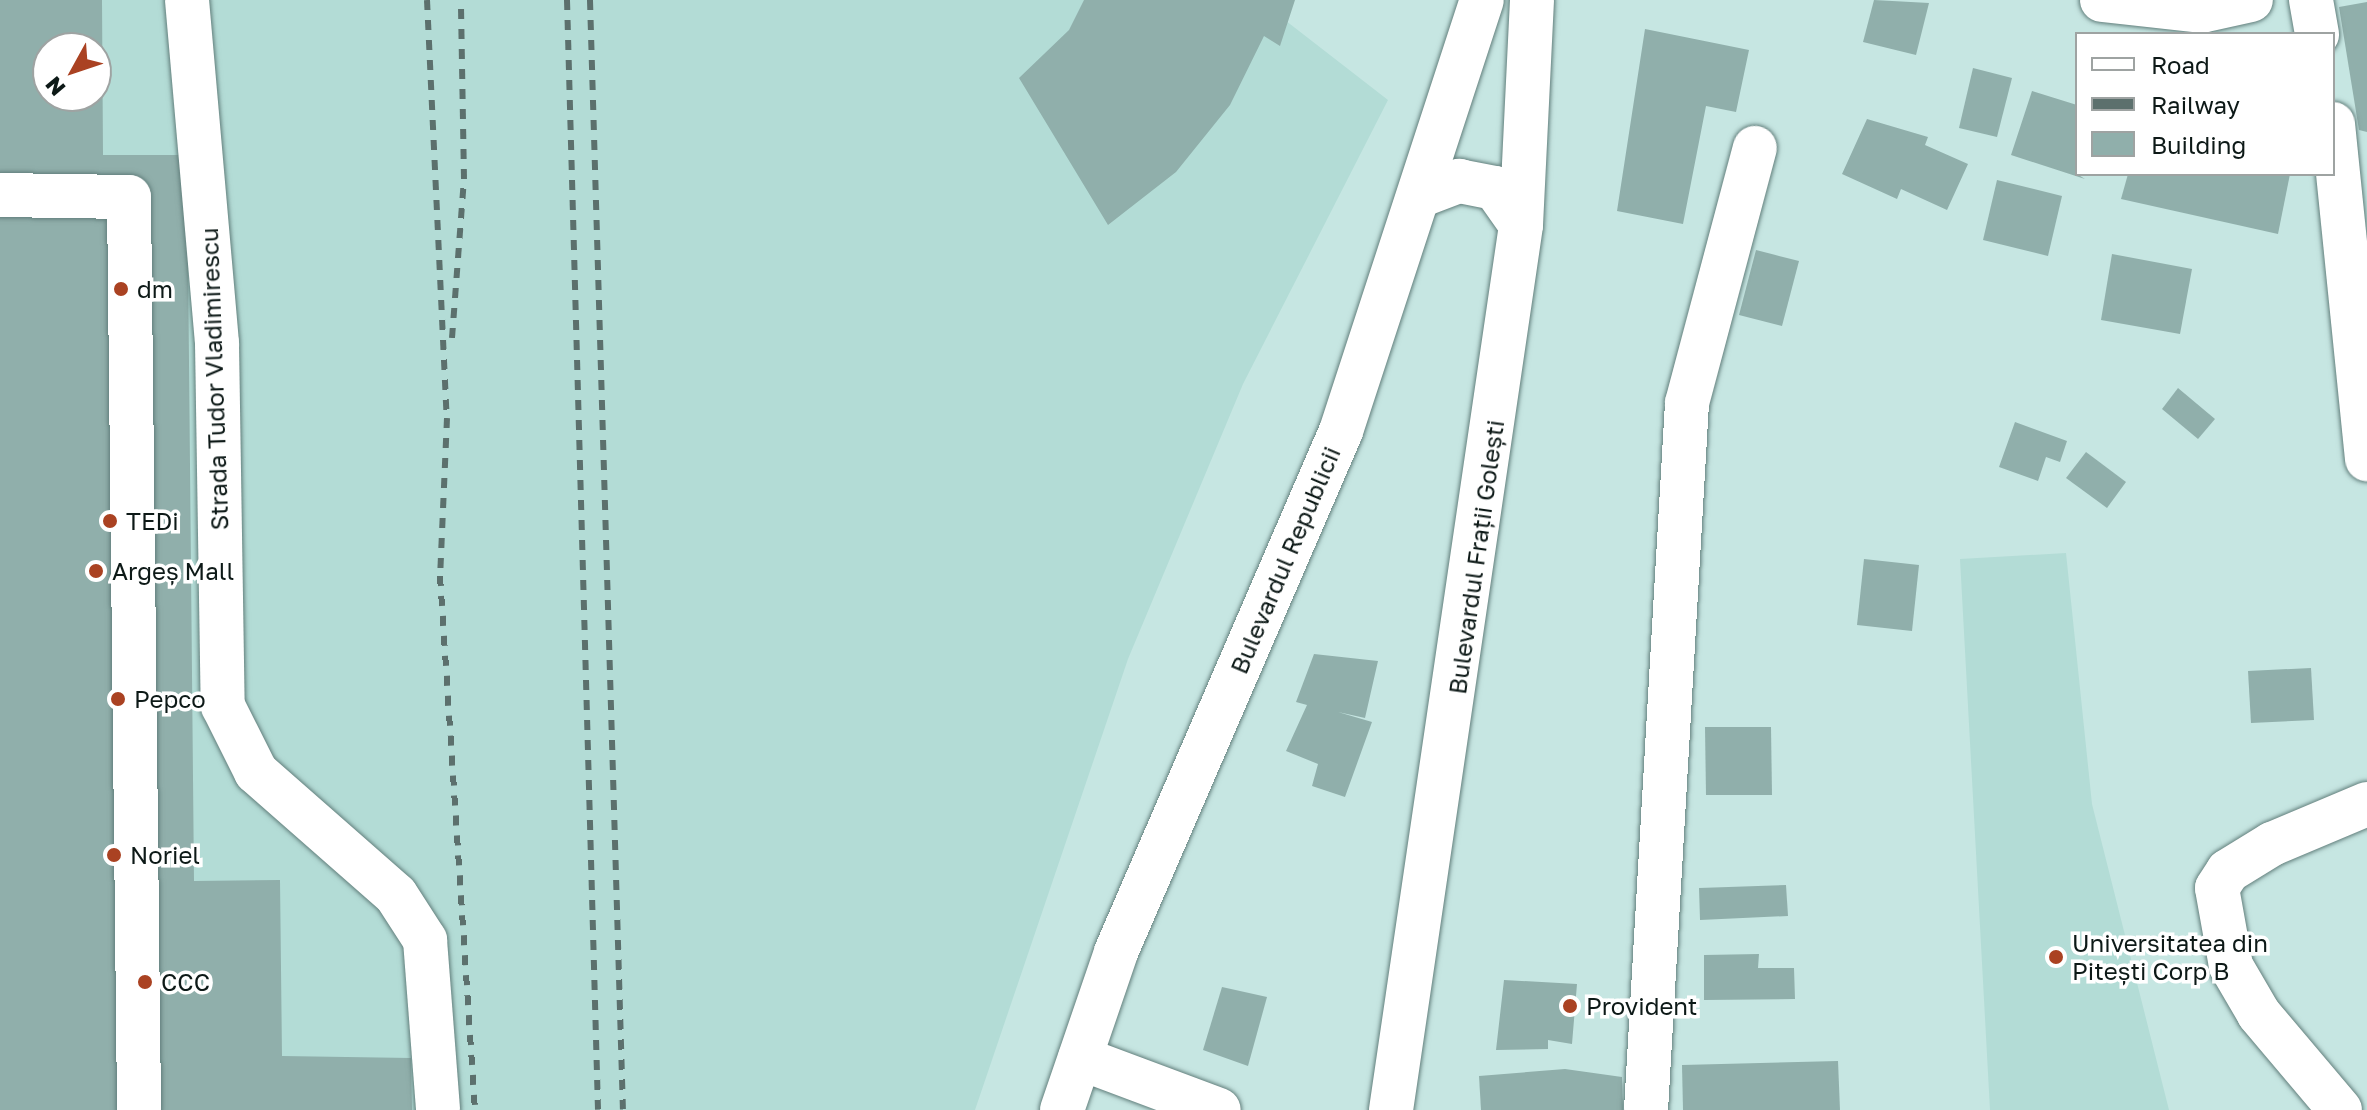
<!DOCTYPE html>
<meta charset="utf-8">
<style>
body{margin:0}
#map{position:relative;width:2367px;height:1110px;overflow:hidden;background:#c6e6e2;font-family:"Golos Text",sans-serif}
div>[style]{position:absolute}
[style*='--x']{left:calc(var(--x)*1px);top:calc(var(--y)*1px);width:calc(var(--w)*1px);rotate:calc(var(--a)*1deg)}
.built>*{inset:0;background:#b3dcd6}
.building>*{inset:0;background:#90afab}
.roads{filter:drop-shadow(0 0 2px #627f7c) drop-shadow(0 0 2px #627f7c)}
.minor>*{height:44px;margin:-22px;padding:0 22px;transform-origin:22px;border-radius:22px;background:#fff}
.major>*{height:44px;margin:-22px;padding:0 22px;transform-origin:22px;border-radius:22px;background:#fff}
.rail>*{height:6px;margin-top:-3px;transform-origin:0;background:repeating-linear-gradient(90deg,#5c706d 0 10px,transparent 0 20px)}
.dots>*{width:22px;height:22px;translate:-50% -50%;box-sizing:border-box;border:4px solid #fff;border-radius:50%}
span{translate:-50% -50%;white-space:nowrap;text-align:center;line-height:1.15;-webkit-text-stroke:7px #fff;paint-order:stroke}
.poi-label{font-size:24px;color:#0d1917}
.left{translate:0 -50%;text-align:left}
.street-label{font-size:24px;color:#0d1917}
.legend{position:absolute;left:2075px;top:32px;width:260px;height:144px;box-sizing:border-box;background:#fff;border:2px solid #9ea3a2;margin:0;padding:10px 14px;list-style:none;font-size:24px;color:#0d1917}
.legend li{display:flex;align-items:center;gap:16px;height:40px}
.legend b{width:40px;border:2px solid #9ea3a2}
.north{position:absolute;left:32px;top:32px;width:80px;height:80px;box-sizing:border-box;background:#fff;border:2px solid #9ea3a2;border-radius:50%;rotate:230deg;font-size:22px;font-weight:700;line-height:32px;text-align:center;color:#0d1917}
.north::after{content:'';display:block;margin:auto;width:28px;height:36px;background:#aa4222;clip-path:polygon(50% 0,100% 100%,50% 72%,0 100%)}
</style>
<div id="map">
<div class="built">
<i style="clip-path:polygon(evenodd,0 0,1259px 0,1388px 100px,1243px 384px,1128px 659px,975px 1110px,0 1110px,0 0,48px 48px,96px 48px,96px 96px,48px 96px,48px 48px)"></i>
<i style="clip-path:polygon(2066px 553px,2092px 804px,2169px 1110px,1990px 1110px,1960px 559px)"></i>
</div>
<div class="building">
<i style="clip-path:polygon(evenodd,0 0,102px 0,103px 155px,187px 155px,194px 881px,280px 880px,282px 1056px,411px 1058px,412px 1110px,0 1110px,0 0,48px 48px,96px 48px,96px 96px,48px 96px,48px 48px)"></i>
<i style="clip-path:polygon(1084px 0,1295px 0,1280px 46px,1264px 36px,1230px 105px,1176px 172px,1108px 225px,1019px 78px,1069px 30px)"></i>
<i style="clip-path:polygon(1874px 0,1929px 3px,1916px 55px,1863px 42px)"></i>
<i style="clip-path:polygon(2367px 2px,2367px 132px,2359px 130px,2339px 7px)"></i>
<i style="clip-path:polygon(1645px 29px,1749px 50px,1736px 112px,1706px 106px,1683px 224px,1617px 211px)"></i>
<i style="clip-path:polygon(1973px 68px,2012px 78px,1997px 137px,1959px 128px)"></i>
<i style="clip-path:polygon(2032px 91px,2077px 105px,2077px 174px,2085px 179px,2011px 155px)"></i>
<i style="clip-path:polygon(1867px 119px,1928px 137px,1925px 145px,1968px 164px,1947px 210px,1901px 189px,1897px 199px,1842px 174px)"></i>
<i style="clip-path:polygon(2128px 174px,2290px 174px,2278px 234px,2121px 199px)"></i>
<i style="clip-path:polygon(1997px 180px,2062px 196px,2048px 256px,1983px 240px)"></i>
<i style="clip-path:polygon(1756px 250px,1799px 261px,1782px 326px,1739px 315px)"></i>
<i style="clip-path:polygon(2112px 254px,2192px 269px,2180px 334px,2101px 320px)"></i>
<i style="clip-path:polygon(2178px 388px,2215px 419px,2198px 439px,2162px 409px)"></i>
<i style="clip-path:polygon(2015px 422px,2067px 441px,2060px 462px,2046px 457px,2038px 481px,1999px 467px)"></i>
<i style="clip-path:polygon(2086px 452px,2126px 482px,2107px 508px,2066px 478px)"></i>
<i style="clip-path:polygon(1864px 559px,1919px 565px,1912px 631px,1857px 625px)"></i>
<i style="clip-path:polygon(1314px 654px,1378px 661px,1365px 718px,1338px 712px,1372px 722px,1345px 797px,1312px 786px,1318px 764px,1286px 751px,1307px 705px,1296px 702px)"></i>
<i style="clip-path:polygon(2311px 668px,2314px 720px,2251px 723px,2248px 671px)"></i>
<i style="clip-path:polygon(1705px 727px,1771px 727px,1772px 795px,1706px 795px)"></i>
<i style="clip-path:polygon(1786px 885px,1788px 916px,1700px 920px,1699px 888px)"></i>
<i style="clip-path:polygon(1759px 954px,1758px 968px,1794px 968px,1795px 999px,1704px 1000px,1704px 955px)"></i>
<i style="clip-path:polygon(1504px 980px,1577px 984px,1572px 1044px,1548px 1040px,1548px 1049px,1496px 1050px)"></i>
<i style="clip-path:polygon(1222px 987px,1267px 997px,1248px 1066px,1203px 1050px)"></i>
<i style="clip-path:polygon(1838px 1061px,1840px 1110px,1683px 1110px,1682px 1065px)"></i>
<i style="clip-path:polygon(1565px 1069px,1622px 1077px,1623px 1110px,1481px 1110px,1479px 1076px)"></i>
</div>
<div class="roads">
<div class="minor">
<i style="--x:187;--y:0;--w:344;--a:85"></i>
<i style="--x:217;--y:343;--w:363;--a:89.1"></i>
<i style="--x:223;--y:706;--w:74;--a:63.4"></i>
<i style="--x:256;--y:772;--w:186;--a:41.3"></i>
<i style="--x:396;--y:895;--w:54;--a:57.2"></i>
<i style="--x:425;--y:940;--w:170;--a:85.6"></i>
<i style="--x:2102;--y:0;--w:100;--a:6.3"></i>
<i style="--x:2201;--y:11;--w:51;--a:-12.4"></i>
<i style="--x:2311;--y:0;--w:35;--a:80"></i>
<i style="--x:2333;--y:124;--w:337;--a:84.2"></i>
<i style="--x:0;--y:195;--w:129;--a:0.9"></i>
<i style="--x:129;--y:197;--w:913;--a:89.37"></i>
<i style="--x:1080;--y:1058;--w:148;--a:20.5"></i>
<i style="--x:1646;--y:1110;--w:708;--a:-86.68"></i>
<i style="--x:1687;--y:403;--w:264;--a:-75.1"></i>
<i style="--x:2340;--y:1110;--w:126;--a:-130.2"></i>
<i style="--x:2259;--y:1014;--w:56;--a:-120.3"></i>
<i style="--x:2231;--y:966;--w:79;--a:-100.2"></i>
<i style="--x:2217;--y:888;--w:20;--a:-57"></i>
<i style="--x:2228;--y:871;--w:52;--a:-31.5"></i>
<i style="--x:2272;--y:844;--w:103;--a:-22.8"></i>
</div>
<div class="major">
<i style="--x:1422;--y:195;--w:40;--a:-21"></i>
<i style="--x:1459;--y:181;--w:37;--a:11"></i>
<i style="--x:1495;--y:188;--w:45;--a:54.9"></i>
<i style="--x:1062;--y:1110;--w:167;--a:-71.1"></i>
<i style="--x:1116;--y:952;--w:568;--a:-66.64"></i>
<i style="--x:1341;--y:431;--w:453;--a:-71.9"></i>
<i style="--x:1391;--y:1110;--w:894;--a:-81.64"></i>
<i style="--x:1521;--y:225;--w:225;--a:-87.2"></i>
</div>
</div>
<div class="rail">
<i style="--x:427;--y:0;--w:418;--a:87.3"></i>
<i style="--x:447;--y:418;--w:158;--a:92.5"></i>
<i style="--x:440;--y:576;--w:535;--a:86.25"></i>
<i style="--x:567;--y:0;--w:1110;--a:88.4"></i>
<i style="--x:590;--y:0;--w:1110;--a:88.3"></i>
<i style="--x:452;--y:338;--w:159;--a:-85.7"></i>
<i style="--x:464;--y:179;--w:179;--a:-91"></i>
</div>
<div class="dots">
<i style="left:121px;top:289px;background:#aa4222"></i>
<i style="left:110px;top:521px;background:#aa4222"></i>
<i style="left:96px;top:571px;background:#aa4222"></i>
<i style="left:118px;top:699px;background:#aa4222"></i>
<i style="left:114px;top:855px;background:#aa4222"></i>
<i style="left:2056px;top:957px;background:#aa4222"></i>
<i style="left:145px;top:982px;background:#aa4222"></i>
<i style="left:1570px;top:1006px;background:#aa4222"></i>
</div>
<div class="poi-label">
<span class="left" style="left:137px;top:289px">dm</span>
<span class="left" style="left:126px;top:521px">TEDi</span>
<span class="left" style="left:112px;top:571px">Argeș Mall</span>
<span class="left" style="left:134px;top:699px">Pepco</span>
<span class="left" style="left:130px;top:855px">Noriel</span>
<span class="left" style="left:2072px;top:957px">Universitatea din<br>Pitești Corp B</span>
<span class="left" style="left:161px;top:982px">CCC</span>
<span class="left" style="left:1586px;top:1006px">Provident</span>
</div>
<div class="street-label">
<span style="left:214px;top:379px;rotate:-92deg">Strada Tudor Vladimirescu</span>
<span style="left:1476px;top:557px;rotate:-82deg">Bulevardul Frații Golești</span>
<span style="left:1285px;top:560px;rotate:-67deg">Bulevardul Republicii</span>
</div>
<ul class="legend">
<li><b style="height:10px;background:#fff"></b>Road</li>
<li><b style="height:10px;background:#5c706d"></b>Railway</li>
<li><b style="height:22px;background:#90afab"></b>Building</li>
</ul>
<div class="north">N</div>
</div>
